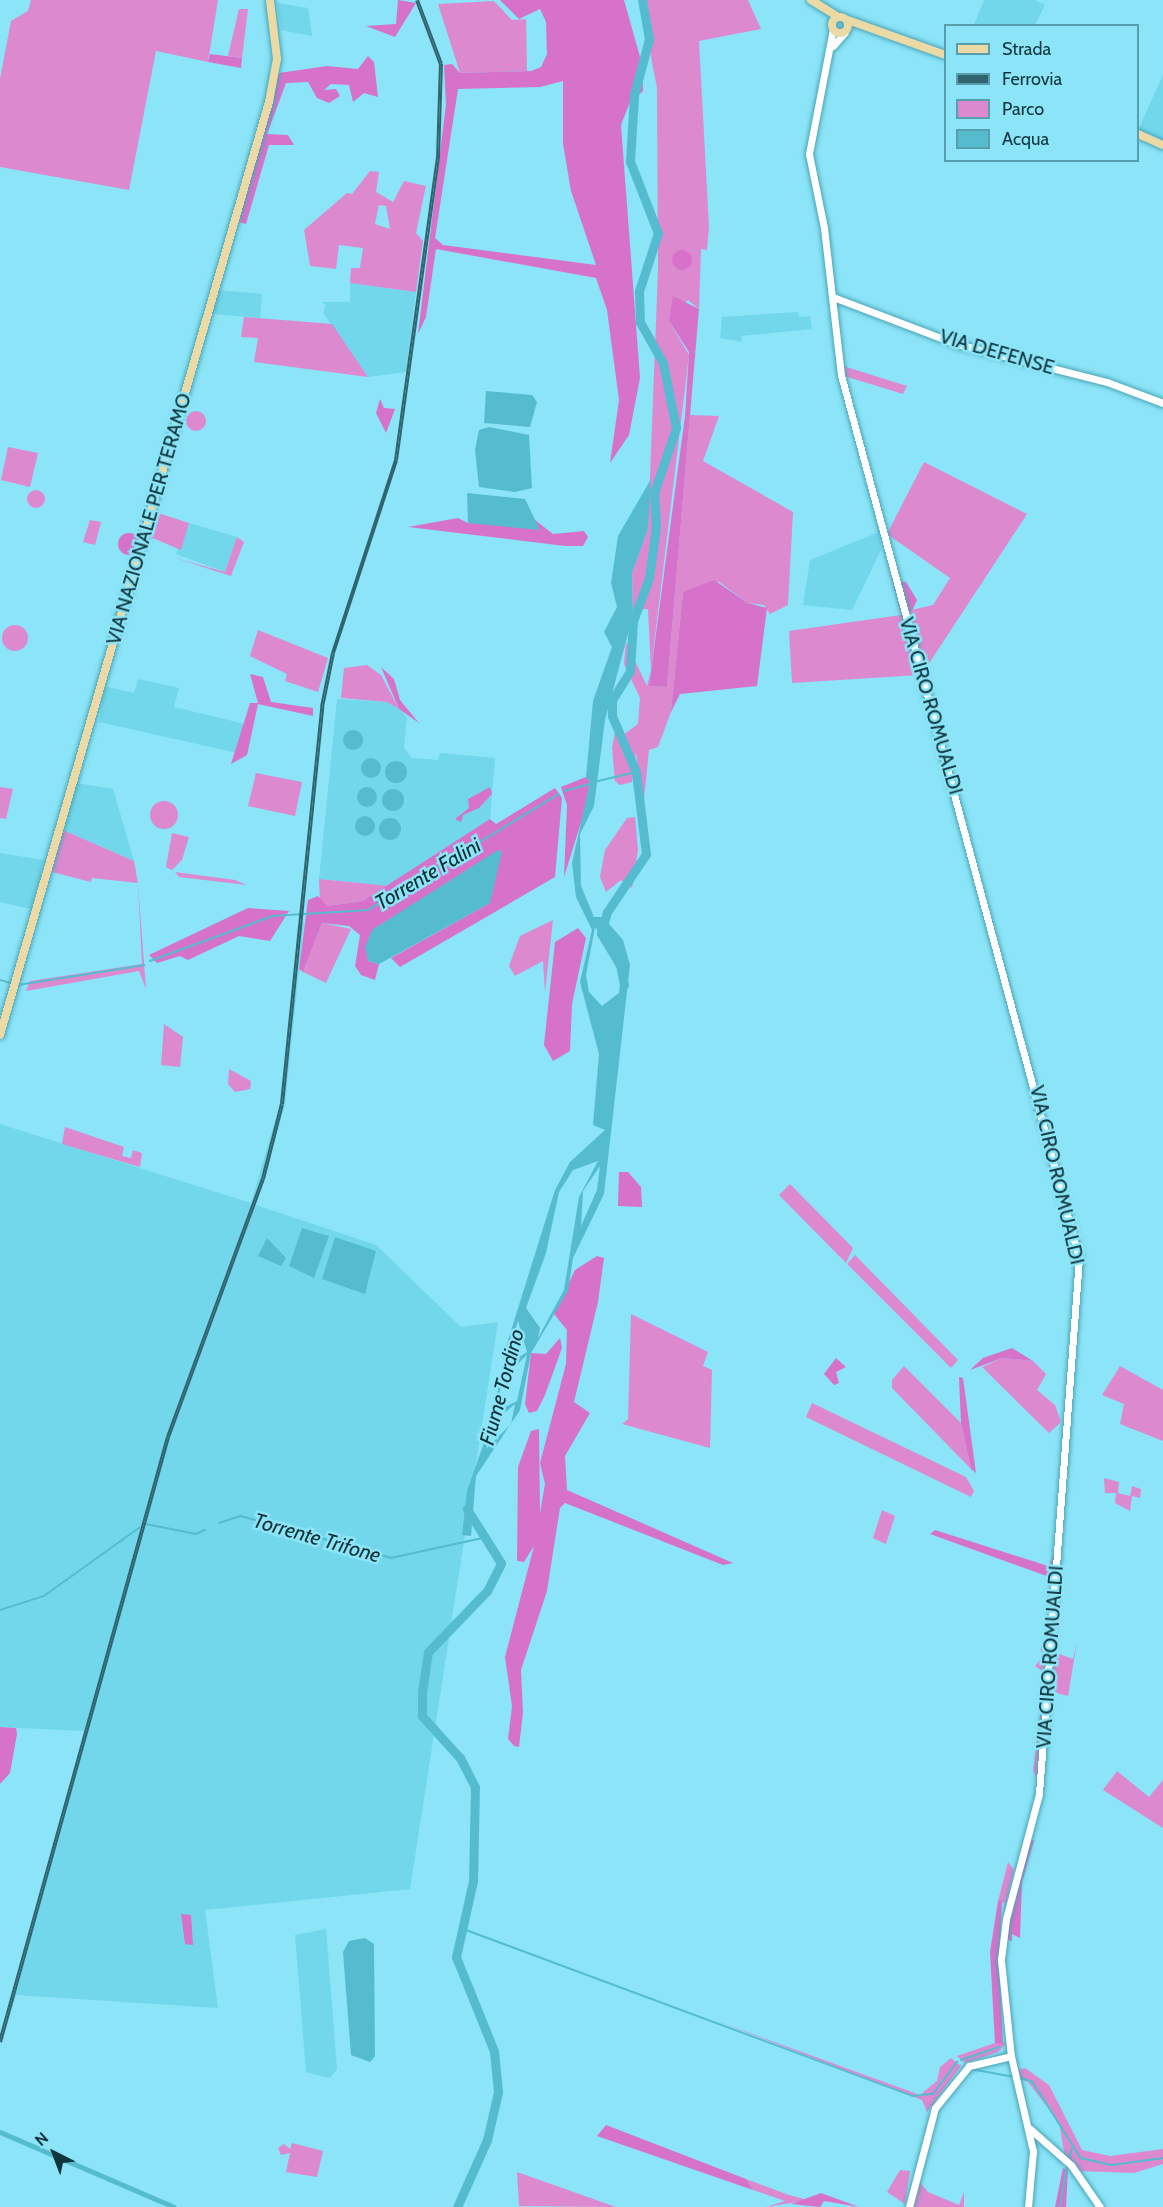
<!DOCTYPE html>
<style>
body{margin:0}
#map{position:relative;width:1163px;height:2207px;overflow:hidden;background:#8be4f7;font-family:Cabin,sans-serif}
div>[style]{position:absolute}
[style*='--x']{left:calc(var(--x)*1px);top:calc(var(--y)*1px);width:calc(var(--w)*1px);rotate:calc(var(--a)*1deg)}
.built>*{inset:0;background:#72d7eb}
.green>*{inset:0;background:#dc89d0}
.round{border-radius:50%}
.forest>*{inset:0;background:#d772ca}
.water>*{inset:0;background:#55bcd0}
.stream>*{height:1.5px;margin:-0.75px;padding:0 0.75px;transform-origin:0.75px;border-radius:0.75px;background:#55bcd0}
.canal>*{height:5px;margin:-2.5px;padding:0 2.5px;transform-origin:2.5px;border-radius:2.5px;background:#55bcd0}
.river>*{height:9px;margin:-4.5px;padding:0 4.5px;transform-origin:4.5px;border-radius:4.5px;background:#55bcd0}
.roads{filter:drop-shadow(0 0 2px #4aa4b6) drop-shadow(0 0 2px #4aa4b6)}
.secondary>*{height:7px;margin:-3.5px;padding:0 3.5px;transform-origin:3.5px;border-radius:3.5px;background:#fff}
.primary>*{height:8px;margin:-4px;padding:0 4px;transform-origin:4px;border-radius:4px;background:#ebdaa6}
.primary>.ring{margin:-4px;padding:0;box-sizing:content-box;background:none;border:8px solid #ebdaa6;border-radius:50%}
.rail>*{height:4px;margin-top:-2px;transform-origin:0;background:repeating-linear-gradient(90deg,#8be4f7 0 4.5px,#30656f 0 9px);box-sizing:border-box;border-block:2px solid #30656f}
span{translate:-50% -50%;white-space:nowrap;text-align:center;line-height:1.15;-webkit-text-stroke:5px #8be4f7;paint-order:stroke}
.street-label{font-size:20px;color:#0f363d}
.water-label{font-size:21px;color:#103036;font-style:italic}
.legend{position:absolute;left:944px;top:24px;width:195px;height:138px;box-sizing:border-box;background:#8be4f7;border:2px solid #599ead;margin:0;padding:8px 10px;list-style:none;font-size:18px;color:#0f363d}
.legend li{display:flex;align-items:center;gap:12px;height:30px}
.legend b{width:30px;border:2px solid #599ead}
.north{position:absolute;left:24px;top:2123px;width:60px;height:60px;-webkit-text-stroke:4px #8be4f7;paint-order:stroke;rotate:318deg;font-size:16px;font-weight:700;line-height:24px;text-align:center;color:#0f363d}
.north::after{content:'';display:block;margin:auto;width:21px;height:27px;background:#0f363d;clip-path:polygon(50% 0,100% 100%,50% 72%,0 100%)}
</style>
<div id="map">
<div class="built">
<i style="clip-path:polygon(984px 0,1035px 0,1045px 5px,1035px 25px,974px 25px)"></i>
<i style="clip-path:polygon(277px 3px,308px 8px,312px 36px,281px 30px)"></i>
<i style="clip-path:polygon(1163px 75px,1163px 140px,1138px 130px)"></i>
<i style="clip-path:polygon(350px 283px,416px 292px,406px 372px,368px 377px,323px 313px,326px 305px,321px 302px,350px 302px)"></i>
<i style="clip-path:polygon(218px 290px,262px 294px,260px 318px,212px 314px)"></i>
<i style="clip-path:polygon(798px 312px,799px 317px,810px 316px,812px 329px,741px 336px,742px 342px,720px 338px,722px 317px)"></i>
<i style="clip-path:polygon(189px 523px,237px 537px,225px 572px,176px 554px)"></i>
<i style="clip-path:polygon(879px 532px,881px 550px,852px 610px,803px 605px,810px 560px)"></i>
<i style="clip-path:polygon(138px 679px,179px 688px,174px 707px,245px 724px,237px 753px,99px 722px,105px 686px,134px 693px)"></i>
<i style="clip-path:polygon(337px 699px,387px 702px,399px 709px,407px 717px,404px 748px,412px 758px,438px 760px,440px 753px,495px 758px,490px 819px,390px 886px,319px 879px)"></i>
<i style="clip-path:polygon(76px 783px,113px 789px,134px 861px,63px 830px)"></i>
<i style="clip-path:polygon(0 853px,44px 860px,31px 909px,0 902px)"></i>
<i style="clip-path:polygon(299px 921px,304px 922px,285px 1105px,256px 1205px,376px 1245px,461px 1327px,498px 1322px,410px 1889px,205px 1910px,218px 2008px,16px 1995px,0 2049px,84px 1731px,0 1727px,0 1124px,251px 1203px,280px 1104px)"></i>
<i style="clip-path:polygon(326px 1929px,337px 2069px,330px 2078px,306px 2072px,295px 1935px)"></i>
</div>
<div class="green">
<i style="clip-path:polygon(31px 0,218px 0,208px 62px,156px 51px,129px 190px,0 167px,0 79px,11px 21px,28px 11px)"></i>
<i style="clip-path:polygon(640px 0,748px 0,761px 29px,699px 41px,709px 227px,707px 250px,701px 249px,699px 309px,688px 300px,669px 321px,689px 355px,649px 686px,667px 687px,690px 415px,719px 416px,703px 461px,793px 512px,788px 605px,770px 614px,764px 605px,748px 603px,719px 582px,683px 592px,671px 712px,658px 747px,649px 750px,643px 809px,636px 752px,632px 782px,620px 785px,615px 781px,612px 748px,615px 732px,619px 738px,638px 724px,640px 698px,624px 664px,626px 642px,647px 686px,651px 670px,648px 609px,633px 610px,632px 573px,648px 529px,658px 270px,657px 88px)"></i>
<i style="clip-path:polygon(494px 1px,512px 20px,526px 19px,527px 71px,460px 73px,438px 4px)"></i>
<i style="clip-path:polygon(239px 9px,248px 9px,242px 58px,228px 56px)"></i>
<i style="clip-path:polygon(evenodd,370px 171px,379px 172px,376px 192px,393px 202px,404px 181px,426px 186px,416px 233px,423px 241px,416px 292px,350px 283px,351px 268px,360px 268px,363px 248px,339px 245px,336px 269px,310px 266px,304px 230px,347px 193px,352px 194px,370px 171px,379px 205px,386px 206px,390px 229px,375px 224px,379px 205px)"></i>
<i style="clip-path:polygon(244px 317px,332px 324px,368px 377px,254px 362px,258px 338px,241px 337px)"></i>
<i style="clip-path:polygon(843px 366px,907px 386px,903px 394px,844px 376px)"></i>
<i class="round" style="left:186px;top:411px;width:20px;height:20px"></i>
<i style="clip-path:polygon(8px 447px,38px 453px,30px 487px,1px 480px)"></i>
<i style="clip-path:polygon(924px 462px,1027px 514px,924px 671px,907px 611px,933px 605px,950px 578px,887px 534px)"></i>
<i class="round" style="left:27px;top:490px;width:18px;height:18px"></i>
<i style="clip-path:polygon(155px 512px,189px 523px,181px 550px,148px 536px)"></i>
<i style="clip-path:polygon(90px 520px,101px 522px,95px 545px,83px 542px)"></i>
<i style="clip-path:polygon(237px 537px,244px 542px,231px 576px,175px 558px,225px 572px)"></i>
<i style="clip-path:polygon(882px 543px,919px 675px,792px 683px,789px 631px,901px 615px)"></i>
<i class="round" style="left:2px;top:625px;width:26px;height:26px"></i>
<i style="clip-path:polygon(258px 630px,328px 658px,318px 692px,285px 681px,287px 674px,250px 656px)"></i>
<i style="clip-path:polygon(367px 665px,381px 675px,399px 709px,387px 702px,341px 698px,344px 668px)"></i>
<i style="clip-path:polygon(256px 773px,302px 782px,295px 816px,248px 806px)"></i>
<i style="clip-path:polygon(0 787px,13px 789px,6px 819px,0 818px)"></i>
<i class="round" style="left:150px;top:801px;width:28px;height:28px"></i>
<i style="clip-path:polygon(635px 817px,638px 850px,632px 888px,621px 880px,606px 892px,600px 877px,605px 850px,627px 818px)"></i>
<i style="clip-path:polygon(63px 830px,134px 861px,138px 883px,146px 989px,139px 971px,26px 991px,30px 981px,142px 964px,138px 883px,92px 878px,91px 882px,52px 872px)"></i>
<i style="clip-path:polygon(172px 833px,189px 837px,182px 860px,172px 870px,166px 867px)"></i>
<i style="clip-path:polygon(175px 872px,235px 880px,247px 885px,179px 877px)"></i>
<i style="clip-path:polygon(319px 879px,390px 886px,363px 901px,327px 906px,320px 901px)"></i>
<i style="clip-path:polygon(553px 920px,545px 993px,543px 961px,515px 976px,509px 966px,520px 936px)"></i>
<i style="clip-path:polygon(322px 923px,351px 929px,326px 983px,303px 972px)"></i>
<i style="clip-path:polygon(164px 1024px,183px 1037px,180px 1067px,161px 1065px)"></i>
<i style="clip-path:polygon(229px 1069px,251px 1081px,250px 1089px,235px 1092px,228px 1084px)"></i>
<i style="clip-path:polygon(65px 1127px,124px 1147px,122px 1156px,131px 1158px,133px 1150px,142px 1153px,140px 1167px,62px 1144px)"></i>
<i style="clip-path:polygon(790px 1184px,853px 1248px,846px 1263px,779px 1195px)"></i>
<i style="clip-path:polygon(855px 1255px,958px 1360px,951px 1368px,847px 1264px)"></i>
<i style="clip-path:polygon(631px 1314px,708px 1352px,703px 1366px,712px 1370px,710px 1448px,622px 1424px,628px 1419px)"></i>
<i style="clip-path:polygon(1002px 1358px,1033px 1361px,1046px 1374px,1037px 1390px,1055px 1405px,1061px 1422px,1049px 1433px,982px 1367px)"></i>
<i style="clip-path:polygon(904px 1366px,961px 1423px,971px 1469px,892px 1388px,892px 1380px)"></i>
<i style="clip-path:polygon(1120px 1366px,1163px 1390px,1163px 1441px,1120px 1424px,1124px 1404px,1102px 1395px)"></i>
<i style="clip-path:polygon(812px 1403px,966px 1477px,974px 1491px,971px 1497px,806px 1417px)"></i>
<i style="clip-path:polygon(1104px 1478px,1119px 1482px,1118px 1493px,1130px 1496px,1132px 1486px,1141px 1489px,1140px 1498px,1132px 1496px,1130px 1511px,1115px 1503px,1116px 1493px,1105px 1493px)"></i>
<i style="clip-path:polygon(882px 1510px,895px 1516px,886px 1544px,873px 1538px)"></i>
<i style="clip-path:polygon(1077px 1642px,1068px 1696px,1050px 1691px,1054px 1652px,1073px 1659px)"></i>
<i style="clip-path:polygon(1040px 1648px,1049px 1652px,1038px 1782px,1033px 1770px,1044px 1686px,1045px 1673px,1035px 1666px,1044px 1655px)"></i>
<i style="clip-path:polygon(1117px 1771px,1149px 1797px,1163px 1780px,1163px 1828px,1103px 1790px)"></i>
<i style="clip-path:polygon(1008px 1862px,1014px 1870px,1004px 1912px,1005px 1903px,998px 1901px)"></i>
<i style="clip-path:polygon(717px 2021px,920px 2095px,937px 2081px,940px 2067px,951px 2058px,961px 2066px,927px 2112px,922px 2100px)"></i>
<i style="clip-path:polygon(995px 2043px,1006px 2043px,998px 2052px,965px 2063px,957px 2056px)"></i>
<i style="clip-path:polygon(1025px 2068px,1049px 2085px,1082px 2150px,1110px 2156px,1163px 2149px,1163px 2164px,1134px 2173px,1078px 2171px,1065px 2157px,1059px 2122px,1028px 2082px,1019px 2079px,1017px 2070px)"></i>
<i style="clip-path:polygon(292px 2143px,323px 2151px,317px 2177px,286px 2172px,290px 2153px,281px 2155px,278px 2148px,284px 2144px,290px 2149px)"></i>
<i style="clip-path:polygon(900px 2170px,910px 2171px,905px 2204px,887px 2192px)"></i>
<i style="clip-path:polygon(517px 2172px,616px 2207px,519px 2206px)"></i>
<i style="clip-path:polygon(746px 2179px,789px 2195px,808px 2200px,766px 2207px,785px 2201px,753px 2190px)"></i>
<i style="clip-path:polygon(918px 2180px,928px 2192px,959px 2205px,964px 2192px,964px 2207px,912px 2207px)"></i>
</div>
<div class="forest">
<i style="clip-path:polygon(398px 0,416px 3px,395px 37px,366px 26px,396px 24px)"></i>
<i style="clip-path:polygon(evenodd,500px 0,624px 0,642px 64px,643px 91px,630px 102px,621px 125px,640px 378px,629px 435px,610px 463px,619px 400px,607px 310px,596px 278px,436px 249px,426px 317px,418px 334px,446px 104px,444px 65px,452px 64px,460px 73px,531px 71px,541px 67px,547px 54px,546px 22px,540px 9px,519px 19px,500px 0,563px 81px,563px 144px,571px 191px,596px 265px,443px 245px,435px 238px,458px 89px,540px 87px,563px 81px)"></i>
<i style="clip-path:polygon(210px 54px,242px 58px,241px 68px,208px 62px)"></i>
<i style="clip-path:polygon(368px 56px,374px 62px,378px 97px,364px 93px,353px 102px,349px 85px,331px 84px,324px 90px,336px 89px,340px 96px,329px 103px,317px 98px,308px 82px,286px 83px,267px 134px,288px 135px,294px 145px,269px 145px,246px 224px,235px 221px,279px 73px,327px 66px,358px 69px)"></i>
<i class="round" style="left:672px;top:250px;width:20px;height:20px"></i>
<i style="clip-path:polygon(673px 296px,699px 309px,667px 687px,649px 686px,685px 416px,689px 352px,669px 321px)"></i>
<i style="clip-path:polygon(380px 399px,384px 408px,395px 409px,386px 433px,376px 413px)"></i>
<i style="clip-path:polygon(458px 518px,468px 523px,535px 520px,553px 534px,584px 531px,588px 537px,583px 546px,565px 546px,408px 527px)"></i>
<i class="round" style="left:118px;top:533px;width:22px;height:22px"></i>
<i style="clip-path:polygon(714px 580px,748px 603px,767px 608px,757px 686px,680px 694px,671px 712px,683px 592px)"></i>
<i style="clip-path:polygon(899px 581px,906px 582px,917px 600px,912px 611px,907px 611px)"></i>
<i style="clip-path:polygon(381px 667px,394px 679px,400px 700px,419px 723px,399px 709px)"></i>
<i style="clip-path:polygon(250px 674px,263px 677px,271px 702px,313px 708px,313px 716px,258px 704px,247px 755px,231px 764px,250px 703px,258px 703px)"></i>
<i style="clip-path:polygon(586px 777px,590px 782px,584px 813px,564px 877px,567px 805px,561px 787px)"></i>
<i style="clip-path:polygon(490px 787px,492px 794px,479px 808px,463px 815px,461px 822px,455px 819px,469px 808px,468px 799px)"></i>
<i style="clip-path:polygon(555px 788px,562px 798px,555px 877px,400px 967px,391px 958px,490px 903px,368px 961px,379px 964px,375px 980px,361px 975px,355px 966px,360px 935px,349px 926px,322px 923px,303px 972px,299px 969px,308px 900px,318px 896px,327px 906px,363px 901px,490px 819px,496px 824px)"></i>
<i style="clip-path:polygon(248px 908px,289px 911px,270px 941px,239px 936px,188px 960px,180px 956px,157px 963px,149px 955px)"></i>
<i style="clip-path:polygon(578px 928px,586px 938px,572px 1004px,570px 1051px,553px 1061px,544px 1045px,555px 942px)"></i>
<i style="clip-path:polygon(619px 1172px,628px 1172px,641px 1187px,642px 1207px,618px 1206px)"></i>
<i style="clip-path:polygon(597px 1256px,604px 1258px,598px 1302px,574px 1402px,590px 1413px,565px 1456px,567px 1490px,733px 1563px,723px 1565px,565px 1503px,560px 1508px,547px 1591px,521px 1670px,523px 1713px,519px 1747px,514px 1746px,508px 1739px,512px 1706px,505px 1657px,534px 1546px,524px 1562px,517px 1561px,518px 1467px,531px 1431px,539px 1429px,540px 1513px,545px 1484px,540px 1463px,566px 1364px,567px 1330px,554px 1314px,575px 1270px)"></i>
<i style="clip-path:polygon(560px 1338px,562px 1348px,545px 1395px,537px 1411px,529px 1413px,525px 1404px,531px 1353px,546px 1354px)"></i>
<i style="clip-path:polygon(1012px 1348px,1033px 1361px,1002px 1358px,970px 1370px,983px 1358px)"></i>
<i style="clip-path:polygon(836px 1358px,846px 1367px,836px 1372px,839px 1383px,834px 1385px,824px 1374px)"></i>
<i style="clip-path:polygon(959px 1377px,963px 1378px,976px 1473px,971px 1469px,961px 1423px)"></i>
<i style="clip-path:polygon(935px 1530px,1045px 1565px,1050px 1565px,1054px 1552px,1052px 1578px,930px 1534px)"></i>
<i style="clip-path:polygon(0 1727px,16px 1728px,17px 1734px,10px 1773px,0 1784px)"></i>
<i style="clip-path:polygon(1029px 1838px,1034px 1841px,1022px 1882px,1020px 1938px,1012px 1934px,1012px 1941px,1006px 1939px,1009px 1915px)"></i>
<i style="clip-path:polygon(1002px 1900px,999px 1962px,1003px 2044px,995px 2043px,990px 1952px,998px 1901px)"></i>
<i style="clip-path:polygon(181px 1914px,191px 1915px,193px 1945px,185px 1944px)"></i>
<i style="clip-path:polygon(606px 2125px,746px 2179px,753px 2190px,597px 2136px)"></i>
<i style="clip-path:polygon(1063px 2168px,1068px 2171px,1066px 2207px,1055px 2207px)"></i>
<i style="clip-path:polygon(821px 2193px,859px 2207px,824px 2201px,820px 2207px,791px 2204px)"></i>
</div>
<div class="water">
<i style="clip-path:polygon(486px 391px,532px 395px,537px 402px,530px 427px,484px 423px)"></i>
<i style="clip-path:polygon(489px 427px,529px 435px,532px 488px,515px 492px,479px 487px,475px 450px,479px 430px)"></i>
<i style="clip-path:polygon(evenodd,651px 479px,648px 529px,632px 573px,633px 615px,605px 720px,594px 806px,580px 834px,581px 886px,594px 917px,603px 917px,623px 940px,630px 965px,604px 1194px,573px 1258px,568px 1291px,531px 1353px,520px 1410px,476px 1476px,471px 1536px,462px 1535px,467px 1491px,493px 1417px,505px 1350px,555px 1190px,570px 1162px,605px 1130px,593px 1125px,599px 1054px,580px 982px,592px 930px,576px 897px,572px 863px,590px 782px,586px 777px,593px 701px,612px 647px,604px 632px,617px 607px,611px 583px,618px 536px,651px 479px,595px 927px,622px 968px,619px 993px,602px 1006px,589px 992px,586px 975px,595px 927px,651px 479px,598px 1161px,579px 1197px,564px 1290px,538px 1338px,540px 1328px,526px 1308px,546px 1253px,559px 1192px,573px 1170px,598px 1161px,651px 479px,600px 1166px,597px 1190px,581px 1226px,583px 1191px,600px 1166px,651px 479px,518px 1321px,527px 1352px,507px 1365px,506px 1358px,518px 1321px,651px 479px,527px 1355px,517px 1401px,501px 1409px,497px 1404px,503px 1378px,527px 1355px,651px 479px,515px 1404px,511px 1424px,486px 1449px,495px 1421px,515px 1404px)"></i>
<i style="clip-path:polygon(467px 493px,525px 499px,540px 530px,468px 523px)"></i>
<i class="round" style="left:343px;top:730px;width:20px;height:20px"></i>
<i class="round" style="left:361px;top:758px;width:20px;height:20px"></i>
<i class="round" style="left:385px;top:761px;width:22px;height:22px"></i>
<i class="round" style="left:357px;top:787px;width:20px;height:20px"></i>
<i class="round" style="left:382px;top:789px;width:22px;height:22px"></i>
<i class="round" style="left:355px;top:816px;width:20px;height:20px"></i>
<i class="round" style="left:379px;top:818px;width:22px;height:22px"></i>
<i style="clip-path:polygon(498px 850px,502px 852px,490px 903px,379px 964px,368px 961px,365px 947px,372px 930px)"></i>
<i style="clip-path:polygon(302px 1228px,329px 1236px,314px 1278px,289px 1266px)"></i>
<i style="clip-path:polygon(335px 1237px,376px 1251px,365px 1294px,322px 1279px)"></i>
<i style="clip-path:polygon(267px 1238px,286px 1258px,281px 1266px,258px 1256px)"></i>
<i style="clip-path:polygon(365px 1938px,374px 1944px,375px 2056px,370px 2062px,351px 2055px,343px 1952px,349px 1941px)"></i>
</div>
<div class="stream">
<i style="--x:594;--y:782;--w:43;--a:-13.4"></i>
<i style="--x:565;--y:791;--w:26;--a:-16"></i>
<i style="--x:150;--y:961;--w:131;--a:-20.1"></i>
<i style="--x:273;--y:916;--w:95;--a:-3.6"></i>
<i style="--x:368;--y:910;--w:223;--a:-31.3"></i>
<i style="--x:0;--y:980;--w:11;--a:15"></i>
<i style="--x:18;--y:985;--w:128;--a:-9"></i>
<i style="--x:219;--y:1523;--w:23;--a:-18"></i>
<i style="--x:241;--y:1516;--w:156;--a:15.6"></i>
<i style="--x:391;--y:1558;--w:98;--a:-12.3"></i>
<i style="--x:146;--y:1524;--w:51;--a:11.3"></i>
<i style="--x:196;--y:1534;--w:10;--a:-24"></i>
<i style="--x:0;--y:1610;--w:46;--a:-17.7"></i>
<i style="--x:44;--y:1596;--w:117;--a:-35.6"></i>
<i style="--x:461;--y:1928;--w:482;--a:20.4"></i>
<i style="--x:913;--y:2096;--w:20;--a:-6"></i>
<i style="--x:933;--y:2094;--w:40;--a:-53"></i>
<i style="--x:961;--y:2060;--w:40;--a:-18.9"></i>
<i style="--x:971;--y:2069;--w:44;--a:10.5"></i>
<i style="--x:1019;--y:2077;--w:15;--a:20"></i>
<i style="--x:1033;--y:2082;--w:90;--a:57.7"></i>
<i style="--x:1081;--y:2158;--w:32;--a:13"></i>
<i style="--x:1112;--y:2165;--w:51;--a:-7.8"></i>
<i style="--x:1070;--y:2157;--w:8;--a:-76"></i>
<i style="--x:1060;--y:2207;--w:41;--a:-80.1"></i>
</div>
<div class="canal">
<i style="--x:0;--y:2132;--w:189;--a:23.3"></i>
</div>
<div class="river">
<i style="--x:624;--y:985;--w:20;--a:-101"></i>
<i style="--x:620;--y:965;--w:37;--a:-121"></i>
<i style="--x:601;--y:933;--w:22;--a:-74"></i>
<i style="--x:607;--y:912;--w:70;--a:-56.1"></i>
<i style="--x:646;--y:854;--w:83;--a:-97"></i>
<i style="--x:636;--y:772;--w:61;--a:-113.2"></i>
<i style="--x:612;--y:716;--w:16;--a:-90"></i>
<i style="--x:612;--y:700;--w:34;--a:-58"></i>
<i style="--x:630;--y:671;--w:50;--a:-86.6"></i>
<i style="--x:633;--y:621;--w:46;--a:-69.6"></i>
<i style="--x:649;--y:578;--w:52;--a:-82.3"></i>
<i style="--x:656;--y:526;--w:33;--a:-93"></i>
<i style="--x:654;--y:493;--w:69;--a:-71.3"></i>
<i style="--x:676;--y:428;--w:66;--a:-101.3"></i>
<i style="--x:663;--y:363;--w:47;--a:-119.3"></i>
<i style="--x:640;--y:322;--w:31;--a:-92"></i>
<i style="--x:639;--y:291;--w:61;--a:-71.9"></i>
<i style="--x:658;--y:233;--w:77;--a:-111.3"></i>
<i style="--x:630;--y:161;--w:66;--a:-86.5"></i>
<i style="--x:634;--y:95;--w:58;--a:-75"></i>
<i style="--x:649;--y:39;--w:40;--a:-100"></i>
<i style="--x:457;--y:2207;--w:73;--a:-65.9"></i>
<i style="--x:487;--y:2140;--w:49;--a:-77.1"></i>
<i style="--x:498;--y:2092;--w:41;--a:-95.6"></i>
<i style="--x:494;--y:2051;--w:101;--a:-112"></i>
<i style="--x:456;--y:1957;--w:78;--a:-77.4"></i>
<i style="--x:473;--y:1881;--w:94;--a:-88.8"></i>
<i style="--x:475;--y:1787;--w:33;--a:-117"></i>
<i style="--x:460;--y:1758;--w:57;--a:-132.1"></i>
<i style="--x:422;--y:1716;--w:24;--a:-90"></i>
<i style="--x:422;--y:1692;--w:40;--a:-81.5"></i>
<i style="--x:428;--y:1652;--w:85;--a:-46"></i>
<i style="--x:487;--y:1591;--w:31;--a:-63"></i>
<i style="--x:501;--y:1563;--w:64;--a:-122.2"></i>
</div>
<div class="roads">
<div class="secondary">
<i style="--x:833;--y:29;--w:127;--a:100.9"></i>
<i style="--x:809;--y:154;--w:76;--a:78.5"></i>
<i style="--x:824;--y:228;--w:148;--a:83.4"></i>
<i style="--x:841;--y:375;--w:915;--a:74.92"></i>
<i style="--x:1079;--y:1258;--w:537;--a:94.27"></i>
<i style="--x:1039;--y:1794;--w:129;--a:104.8"></i>
<i style="--x:1006;--y:1919;--w:41;--a:97"></i>
<i style="--x:1001;--y:1960;--w:97;--a:84.1"></i>
<i style="--x:1011;--y:2056;--w:98;--a:77"></i>
<i style="--x:1033;--y:2151;--w:56;--a:95.1"></i>
<i style="--x:833;--y:46;--w:18;--a:-49"></i>
<i style="--x:833;--y:297;--w:133;--a:20.8"></i>
<i style="--x:957;--y:344;--w:155;--a:14.2"></i>
<i style="--x:1107;--y:382;--w:60;--a:20.6"></i>
<i style="--x:1029;--y:2128;--w:56;--a:41.4"></i>
<i style="--x:1071;--y:2165;--w:51;--a:55.4"></i>
<i style="--x:909;--y:2207;--w:102;--a:-75.3"></i>
<i style="--x:935;--y:2108;--w:54;--a:-51"></i>
<i style="--x:969;--y:2066;--w:43;--a:-13.4"></i>
</div>
<div class="primary">
<i style="--x:811;--y:0;--w:32;--a:32"></i>
<i class="ring" style="left:832px;top:17px;width:8px;height:8px"></i>
<i style="--x:848;--y:20;--w:104;--a:19.7"></i>
<i style="--x:1138;--y:134;--w:27;--a:24"></i>
<i style="--x:0;--y:1035;--w:971;--a:-73.92"></i>
<i style="--x:269;--y:102;--w:44;--a:-79.5"></i>
<i style="--x:277;--y:59;--w:59;--a:-96.8"></i>
</div>
</div>
<div class="rail">
<i style="--x:0;--y:2042;--w:628;--a:-74.48"></i>
<i style="--x:168;--y:1437;--w:275;--a:-69.8"></i>
<i style="--x:263;--y:1179;--w:77;--a:-75.8"></i>
<i style="--x:282;--y:1104;--w:399;--a:-84.2"></i>
<i style="--x:322;--y:707;--w:55;--a:-78.5"></i>
<i style="--x:333;--y:653;--w:203;--a:-71.9"></i>
<i style="--x:396;--y:460;--w:305;--a:-82.1"></i>
<i style="--x:438;--y:158;--w:94;--a:-88.2"></i>
<i style="--x:441;--y:64;--w:68;--a:-110.6"></i>
</div>
<div class="street-label">
<span style="left:997px;top:352px;rotate:16deg">VIA DEFENSE</span>
<span style="left:149px;top:519px;rotate:-74deg">VIA NAZIONALE PER TERAMO</span>
<span style="left:931px;top:706px;rotate:74deg">VIA CIRO ROMUALDI</span>
<span style="left:1057px;top:1175px;rotate:77deg">VIA CIRO ROMUALDI</span>
<span style="left:1050px;top:1657px;rotate:-86deg">VIA CIRO ROMUALDI</span>
</div>
<div class="water-label">
<span style="left:428px;top:874px;rotate:-31deg">Torrente Falini</span>
<span style="left:502px;top:1387px;rotate:-75deg">Fiume Tordino</span>
<span style="left:317px;top:1538px;rotate:16deg">Torrente Trifone</span>
</div>
<ul class="legend">
<li><b style="height:8px;background:#ebdaa6"></b>Strada</li>
<li><b style="height:8px;background:#30656f"></b>Ferrovia</li>
<li><b style="height:16px;background:#dc89d0"></b>Parco</li>
<li><b style="height:16px;background:#55bcd0"></b>Acqua</li>
</ul>
<div class="north">N</div>
</div>
